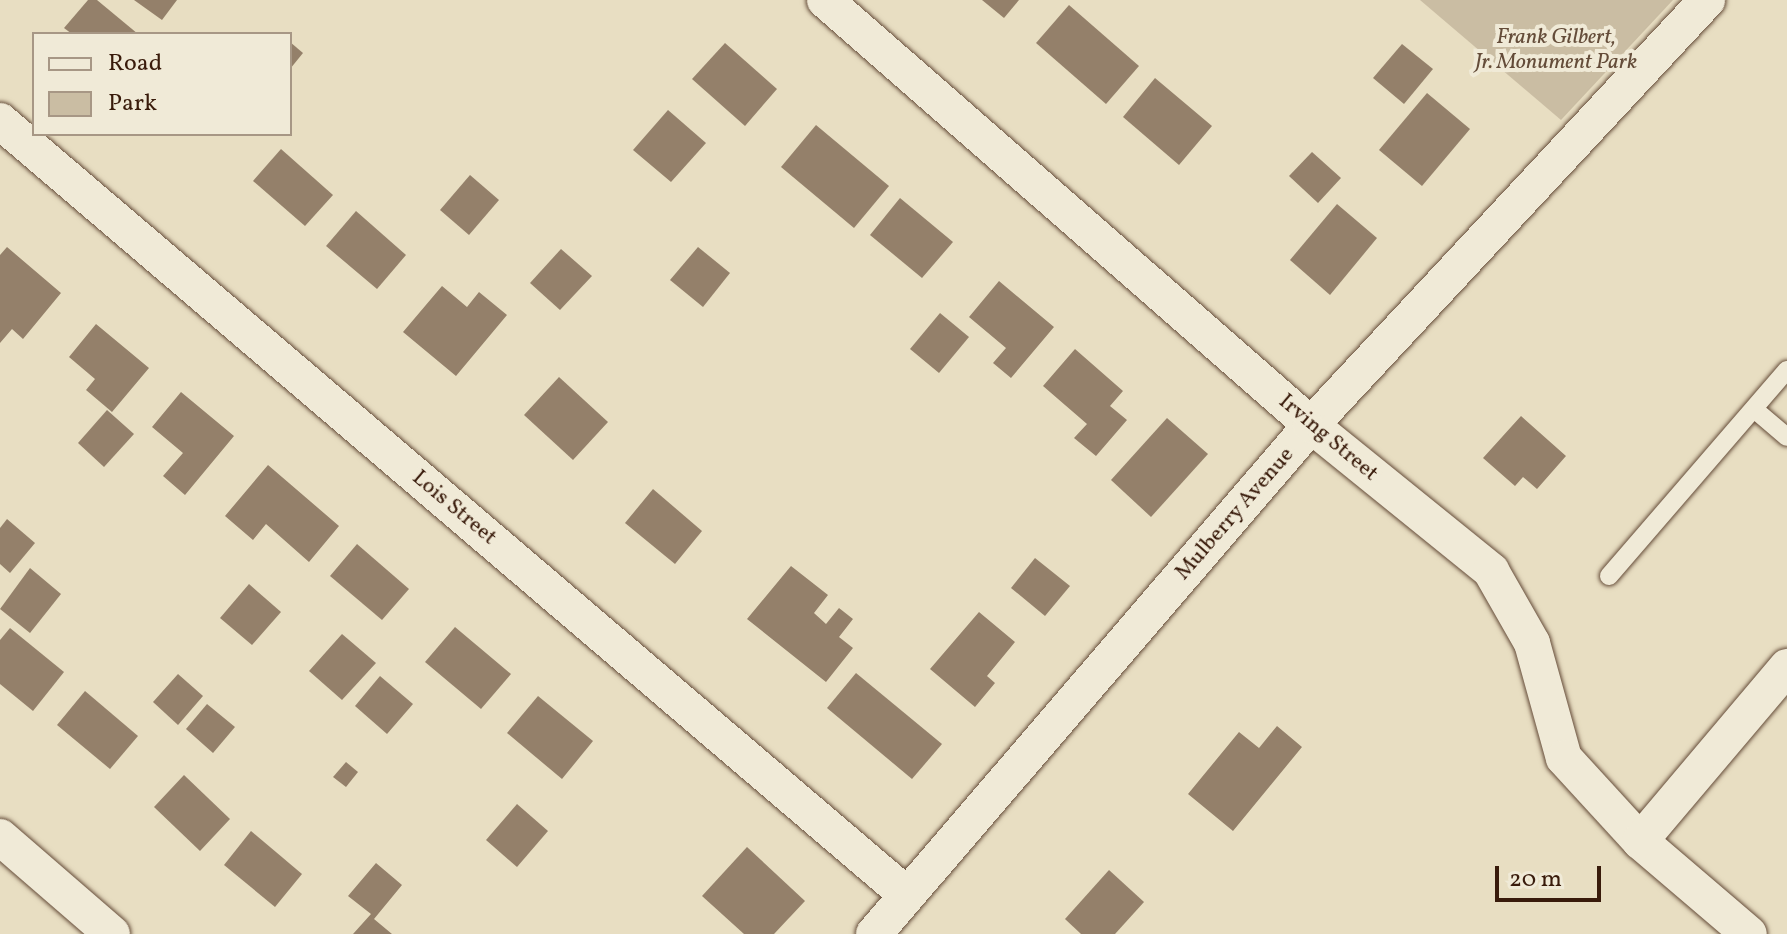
<!DOCTYPE html>
<style>
body{margin:0}
#map{position:relative;width:1787px;height:934px;overflow:hidden;background:#e8dec2;font-family:Vollkorn,serif}
div>[style]{position:absolute}
[style*='--x']{left:calc(var(--x)*1px);top:calc(var(--y)*1px);width:calc(var(--w)*1px);rotate:calc(var(--a)*1deg)}
.green>*{inset:0;background:#cabda3}
.building>*{inset:0;background:#94806a}
.roads{filter:drop-shadow(0 0 2px #654c39) drop-shadow(0 0 2px #654c39)}
.lane>*{height:18px;margin:-9px;padding:0 9px;transform-origin:9px;border-radius:9px;background:#f0ead7}
.street>*{height:36px;margin:-18px;padding:0 18px;transform-origin:18px;border-radius:18px;background:#f0ead7}
span{translate:-50% -50%;white-space:nowrap;text-align:center;line-height:1.15;-webkit-text-stroke:8px #f0ead7;paint-order:stroke}
.park-label{font-size:22px;color:#644c39;font-style:italic}
.street-label{font-size:22px;color:#391b0b}
.legend{position:absolute;left:32px;top:32px;width:260px;height:104px;box-sizing:border-box;background:#f0ead7;border:2px solid #a79785;margin:0;padding:10px 14px;list-style:none;font-size:24px;color:#391b0b}
.legend li{display:flex;align-items:center;gap:16px;height:40px}
.legend b{width:40px;border:2px solid #a79785}
.scale{position:absolute;left:1495px;top:866px;width:106px;height:36px;box-sizing:border-box;border:4px solid #391b0b;border-top:0;padding-left:10px;font-size:24px;line-height:28px;white-space:nowrap;color:#391b0b;-webkit-text-stroke:6px #f0ead7;paint-order:stroke}
</style>
<div id="map">
<div class="green">
<i style="clip-path:polygon(1420px 0,1673px 0,1561px 120px)"></i>
</div>
<div class="building">
<i style="clip-path:polygon(88px 0,97px 0,138px 34px,72px 34px,64px 28px)"></i>
<i style="clip-path:polygon(134px 0,177px 0,162px 20px)"></i>
<i style="clip-path:polygon(982px 0,1019px 0,1004px 18px)"></i>
<i style="clip-path:polygon(1069px 5px,1139px 66px,1106px 104px,1036px 43px)"></i>
<i style="clip-path:polygon(290px 42px,303px 53px,290px 69px)"></i>
<i style="clip-path:polygon(725px 43px,777px 89px,745px 126px,692px 79px)"></i>
<i style="clip-path:polygon(1402px 44px,1433px 69px,1404px 104px,1373px 78px)"></i>
<i style="clip-path:polygon(1155px 78px,1212px 126px,1179px 165px,1123px 117px)"></i>
<i style="clip-path:polygon(1427px 93px,1470px 129px,1422px 186px,1379px 150px)"></i>
<i style="clip-path:polygon(668px 110px,706px 143px,671px 182px,633px 150px)"></i>
<i style="clip-path:polygon(816px 125px,889px 186px,854px 228px,781px 167px)"></i>
<i style="clip-path:polygon(281px 149px,333px 195px,305px 226px,253px 181px)"></i>
<i style="clip-path:polygon(1312px 152px,1341px 178px,1318px 203px,1289px 176px)"></i>
<i style="clip-path:polygon(470px 175px,499px 200px,469px 235px,440px 210px)"></i>
<i style="clip-path:polygon(900px 198px,953px 242px,922px 278px,870px 235px)"></i>
<i style="clip-path:polygon(1337px 204px,1377px 238px,1330px 295px,1290px 260px)"></i>
<i style="clip-path:polygon(356px 211px,406px 255px,377px 289px,326px 246px)"></i>
<i style="clip-path:polygon(7px 247px,61px 293px,23px 339px,12px 329px,0 343px,0 255px)"></i>
<i style="clip-path:polygon(698px 247px,730px 273px,703px 307px,670px 280px)"></i>
<i style="clip-path:polygon(561px 249px,592px 276px,560px 310px,530px 283px)"></i>
<i style="clip-path:polygon(999px 281px,1054px 327px,1011px 378px,993px 363px,1006px 348px,969px 317px)"></i>
<i style="clip-path:polygon(442px 286px,467px 307px,479px 292px,507px 315px,456px 376px,403px 332px)"></i>
<i style="clip-path:polygon(940px 313px,969px 337px,939px 373px,910px 349px)"></i>
<i style="clip-path:polygon(96px 324px,149px 368px,112px 412px,86px 390px,95px 379px,69px 357px)"></i>
<i style="clip-path:polygon(1075px 349px,1123px 391px,1110px 406px,1127px 420px,1096px 456px,1074px 438px,1087px 424px,1043px 386px)"></i>
<i style="clip-path:polygon(559px 377px,608px 422px,573px 460px,524px 415px)"></i>
<i style="clip-path:polygon(181px 392px,234px 436px,185px 495px,163px 476px,183px 453px,152px 427px)"></i>
<i style="clip-path:polygon(107px 410px,134px 434px,104px 467px,78px 443px)"></i>
<i style="clip-path:polygon(1521px 416px,1566px 456px,1537px 489px,1523px 477px,1515px 486px,1483px 458px)"></i>
<i style="clip-path:polygon(1167px 418px,1208px 454px,1151px 517px,1111px 480px)"></i>
<i style="clip-path:polygon(268px 465px,339px 526px,309px 562px,266px 524px,253px 540px,225px 516px)"></i>
<i style="clip-path:polygon(653px 489px,702px 531px,675px 564px,625px 523px)"></i>
<i style="clip-path:polygon(7px 519px,35px 543px,10px 573px,0 564px,0 528px)"></i>
<i style="clip-path:polygon(357px 544px,409px 589px,382px 620px,330px 576px)"></i>
<i style="clip-path:polygon(1035px 558px,1070px 586px,1045px 616px,1011px 588px)"></i>
<i style="clip-path:polygon(791px 566px,828px 595px,814px 613px,826px 624px,839px 608px,853px 619px,839px 637px,853px 648px,826px 682px,747px 619px)"></i>
<i style="clip-path:polygon(30px 568px,61px 594px,30px 633px,0 609px)"></i>
<i style="clip-path:polygon(249px 584px,281px 612px,252px 645px,220px 618px)"></i>
<i style="clip-path:polygon(979px 612px,1015px 642px,987px 676px,995px 683px,975px 707px,930px 669px)"></i>
<i style="clip-path:polygon(455px 627px,511px 674px,481px 709px,425px 662px)"></i>
<i style="clip-path:polygon(10px 628px,64px 672px,33px 711px,0 684px,0 640px)"></i>
<i style="clip-path:polygon(342px 634px,376px 663px,342px 700px,309px 671px)"></i>
<i style="clip-path:polygon(856px 673px,942px 744px,912px 779px,827px 708px)"></i>
<i style="clip-path:polygon(178px 674px,203px 696px,178px 725px,153px 702px)"></i>
<i style="clip-path:polygon(380px 676px,413px 704px,387px 734px,355px 706px)"></i>
<i style="clip-path:polygon(85px 691px,138px 736px,110px 769px,57px 725px)"></i>
<i style="clip-path:polygon(538px 696px,593px 741px,562px 779px,507px 733px)"></i>
<i style="clip-path:polygon(207px 704px,235px 727px,213px 753px,186px 729px)"></i>
<i style="clip-path:polygon(1277px 726px,1302px 747px,1233px 831px,1188px 794px,1239px 732px,1259px 748px)"></i>
<i style="clip-path:polygon(346px 762px,358px 772px,346px 787px,333px 777px)"></i>
<i style="clip-path:polygon(184px 775px,230px 819px,200px 851px,154px 807px)"></i>
<i style="clip-path:polygon(517px 804px,548px 831px,517px 867px,486px 840px)"></i>
<i style="clip-path:polygon(251px 831px,302px 874px,275px 907px,224px 865px)"></i>
<i style="clip-path:polygon(747px 847px,805px 901px,774px 934px,744px 934px,702px 896px)"></i>
<i style="clip-path:polygon(376px 863px,402px 885px,374px 919px,392px 934px,353px 934px,371px 914px,348px 896px)"></i>
<i style="clip-path:polygon(1109px 870px,1144px 902px,1115px 934px,1081px 934px,1065px 919px)"></i>
</div>
<div class="roads">
<div class="lane">
<i style="--x:1754;--y:409;--w:43;--a:40.3"></i>
<i style="--x:1609;--y:576;--w:272;--a:-49.2"></i>
</div>
<div class="street">
<i style="--x:825;--y:0;--w:646;--a:41.17"></i>
<i style="--x:1311;--y:425;--w:232;--a:39"></i>
<i style="--x:1491;--y:571;--w:83;--a:60.3"></i>
<i style="--x:1532;--y:643;--w:119;--a:74.5"></i>
<i style="--x:1564;--y:758;--w:113;--a:47.5"></i>
<i style="--x:1640;--y:841;--w:143;--a:40.5"></i>
<i style="--x:0;--y:121;--w:1192;--a:40.48"></i>
<i style="--x:0;--y:837;--w:148;--a:40.9"></i>
<i style="--x:1640;--y:841;--w:228;--a:-49.8"></i>
<i style="--x:874;--y:934;--w:671;--a:-49.35"></i>
<i style="--x:1311;--y:425;--w:581;--a:-47.02"></i>
</div>
</div>
<div class="park-label">
<span style="left:1556px;top:50px">Frank Gilbert,<br>Jr. Monument Park</span>
</div>
<div class="street-label">
<span style="left:1328px;top:438px;rotate:40deg">Irving Street</span>
<span style="left:454px;top:508px;rotate:40deg">Lois Street</span>
<span style="left:1235px;top:514px;rotate:-49deg">Mulberry Avenue</span>
</div>
<ul class="legend">
<li><b style="height:10px;background:#f0ead7"></b>Road</li>
<li><b style="height:22px;background:#cabda3"></b>Park</li>
</ul>
<div class="scale">20 m</div>
</div>
